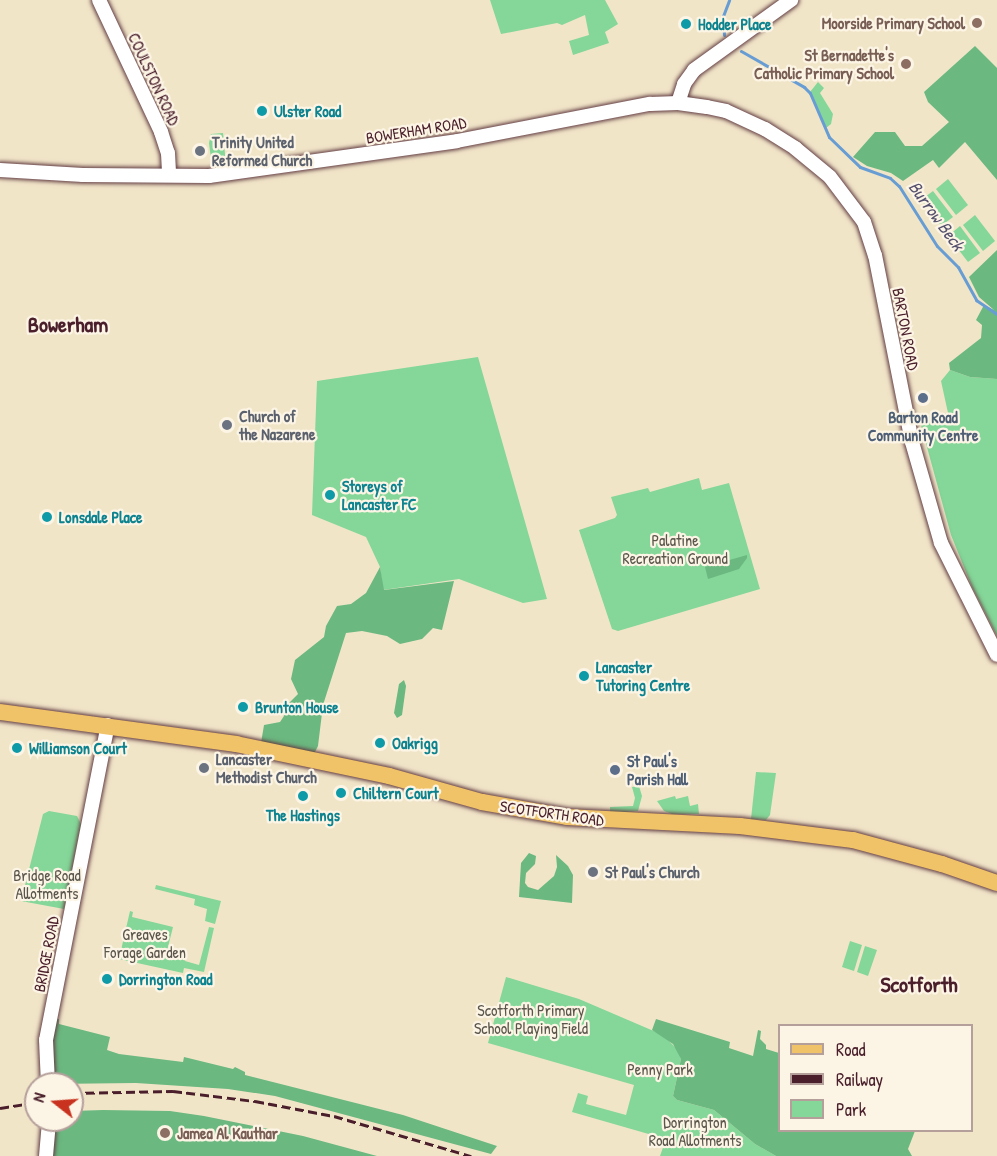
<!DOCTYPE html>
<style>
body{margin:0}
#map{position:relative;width:997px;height:1156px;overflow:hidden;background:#f1e5c8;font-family:"Patrick Hand",sans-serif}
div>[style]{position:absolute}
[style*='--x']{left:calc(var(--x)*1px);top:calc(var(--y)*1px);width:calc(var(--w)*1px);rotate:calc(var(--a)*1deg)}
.green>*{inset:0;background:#84d798}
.forest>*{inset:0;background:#6bb880}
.stream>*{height:3px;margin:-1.5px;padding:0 1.5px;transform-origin:1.5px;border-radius:1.5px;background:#689dd4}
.roads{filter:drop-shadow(0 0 2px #633d43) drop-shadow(0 0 2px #633d43)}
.minor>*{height:14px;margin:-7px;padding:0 7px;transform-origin:7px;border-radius:7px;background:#fff}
.major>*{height:16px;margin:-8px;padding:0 8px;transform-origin:8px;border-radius:8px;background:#f1c369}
.rail>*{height:3px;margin-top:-1.5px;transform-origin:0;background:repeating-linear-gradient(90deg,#4a1f2b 0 9px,transparent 0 13.5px)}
.dots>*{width:16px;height:16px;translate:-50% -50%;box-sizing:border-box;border:3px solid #fcf5e5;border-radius:50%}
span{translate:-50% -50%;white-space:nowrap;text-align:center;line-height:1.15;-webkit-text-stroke:4.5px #fcf5e5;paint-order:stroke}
.education-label{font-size:16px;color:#785e54;font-weight:700}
.right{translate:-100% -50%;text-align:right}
.left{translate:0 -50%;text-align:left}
.culture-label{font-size:16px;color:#0d838f;font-weight:700}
.street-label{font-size:16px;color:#4a1f2b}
.worship-label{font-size:16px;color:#5b616d;font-weight:700}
.service-label{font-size:16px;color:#4e5e75;font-weight:700}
.park-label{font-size:16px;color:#5b564c}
.water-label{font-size:18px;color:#56516f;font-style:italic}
.district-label{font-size:22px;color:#4a1f2b;font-weight:700}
.legend{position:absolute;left:778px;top:1024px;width:195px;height:108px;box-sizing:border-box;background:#fcf5e5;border:2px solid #b59f9b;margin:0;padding:8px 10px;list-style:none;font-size:18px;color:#4a1f2b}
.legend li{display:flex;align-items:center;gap:12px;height:30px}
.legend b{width:30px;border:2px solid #b59f9b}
.north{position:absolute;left:24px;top:1072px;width:60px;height:60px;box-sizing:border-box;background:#fcf5e5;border:2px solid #b59f9b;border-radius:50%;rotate:287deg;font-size:16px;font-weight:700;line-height:24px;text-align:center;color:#4a1f2b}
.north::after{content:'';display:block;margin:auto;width:21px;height:27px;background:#c8321e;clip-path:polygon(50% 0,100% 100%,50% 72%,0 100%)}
</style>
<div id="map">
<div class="green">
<i style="clip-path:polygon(490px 0,605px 0,618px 24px,605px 32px,609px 43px,573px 55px,569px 41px,589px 35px,585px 15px,562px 25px,557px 23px,501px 34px)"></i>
<i style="clip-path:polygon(818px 82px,824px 88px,820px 93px,833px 114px,831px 124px,826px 128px,810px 92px)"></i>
<i style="clip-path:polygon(223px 133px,226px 165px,212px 167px,209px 143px,211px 134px)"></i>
<i style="clip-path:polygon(948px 179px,968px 205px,956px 215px,936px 189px)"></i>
<i style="clip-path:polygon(933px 191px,953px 217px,941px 226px,921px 200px)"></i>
<i style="clip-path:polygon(975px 215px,995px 241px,983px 251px,963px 225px)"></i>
<i style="clip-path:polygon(960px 226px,980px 253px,968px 262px,948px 236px)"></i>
<i style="clip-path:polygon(478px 357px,547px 599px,523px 603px,459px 579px,383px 590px,380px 567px,366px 537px,312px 515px,317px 381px)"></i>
<i style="clip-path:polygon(950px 370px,970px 377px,997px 379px,997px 636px,972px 587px,951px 535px,919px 418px,948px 413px,941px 381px)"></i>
<i style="clip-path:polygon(699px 478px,702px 490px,729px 483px,760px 589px,618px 631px,612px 629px,579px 530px,615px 518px,617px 515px,611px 497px,648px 488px,650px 492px)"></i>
<i style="clip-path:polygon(756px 772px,776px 773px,770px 815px,766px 820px,751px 819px)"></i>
<i style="clip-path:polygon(639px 786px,642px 796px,638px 811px,610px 813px,610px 807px,633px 806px,635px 798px,632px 787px)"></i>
<i style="clip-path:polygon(675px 796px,676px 799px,688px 796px,690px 806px,698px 804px,699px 814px,672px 814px,664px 811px,657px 801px)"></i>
<i style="clip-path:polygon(49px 811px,77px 816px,81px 824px,64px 909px,21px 901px,43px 814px)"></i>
<i style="clip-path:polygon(156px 885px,221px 901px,215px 924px,205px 921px,207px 909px,194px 905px,195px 899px,155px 889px)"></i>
<i style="clip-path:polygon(130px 911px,133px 912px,132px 917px,173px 927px,167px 951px,186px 956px,185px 961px,199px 965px,209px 927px,214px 928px,204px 972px,184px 968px,183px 973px,119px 959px)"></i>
<i style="clip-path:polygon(850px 941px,862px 945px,854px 971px,842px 967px)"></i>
<i style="clip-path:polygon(865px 946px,877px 950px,868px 976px,857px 972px)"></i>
<i style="clip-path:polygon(506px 977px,579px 999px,663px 1035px,679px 1051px,681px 1059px,673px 1096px,677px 1100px,714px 1110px,755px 1144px,776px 1156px,660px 1156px,666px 1139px,572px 1112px,578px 1093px,588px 1096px,586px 1104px,626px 1115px,634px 1085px,488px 1043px)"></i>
</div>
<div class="forest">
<i style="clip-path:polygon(975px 46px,997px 68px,997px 180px,965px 142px,939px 168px,933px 160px,903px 181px,891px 173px,867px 166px,853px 157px,875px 132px,895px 132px,905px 146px,922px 146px,949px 122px,928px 102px,924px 92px)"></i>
<i style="clip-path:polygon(997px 250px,997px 379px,970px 377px,950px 370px,949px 363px,981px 338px,982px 325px,976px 320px,984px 305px,994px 310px,979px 297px,969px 277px)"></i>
<i style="clip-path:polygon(747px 555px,747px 558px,739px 569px,708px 579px,705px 567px)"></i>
<i style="clip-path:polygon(380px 567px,384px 590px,454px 581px,442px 630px,433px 628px,422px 639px,400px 644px,387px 636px,362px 631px,346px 633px,323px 705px,318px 746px,314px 754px,261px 743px,264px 725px,280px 722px,284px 716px,283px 709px,298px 694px,291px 679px,295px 660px,324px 637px,326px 626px,337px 606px,351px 604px,366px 593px)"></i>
<i style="clip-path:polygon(404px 680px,406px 686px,402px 715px,397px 718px,394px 713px,399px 684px)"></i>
<i style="clip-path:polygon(529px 853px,536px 856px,535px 864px,526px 873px,525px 883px,528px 887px,538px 890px,554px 876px,557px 867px,556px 855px,568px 866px,573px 875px,572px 903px,519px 897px,521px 863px)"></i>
<i style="clip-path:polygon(57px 1019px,59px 1019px,59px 1024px,110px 1037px,107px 1050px,119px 1054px,183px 1062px,184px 1057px,233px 1069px,235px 1067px,245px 1072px,245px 1075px,403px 1115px,497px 1146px,491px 1154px,275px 1096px,228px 1089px,136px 1083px,52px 1084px,49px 1047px)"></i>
<i style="clip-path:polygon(656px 1019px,730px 1042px,729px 1048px,753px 1056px,758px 1030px,761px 1031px,760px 1039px,766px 1045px,766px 1049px,779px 1053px,780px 1130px,915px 1131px,908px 1149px,912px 1156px,776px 1156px,755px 1144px,714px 1110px,677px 1100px,673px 1096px,681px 1059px,673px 1044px,652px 1030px)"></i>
<i style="clip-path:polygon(103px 1110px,170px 1111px,204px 1116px,303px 1136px,377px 1156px,52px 1156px,54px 1120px,72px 1120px,72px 1111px)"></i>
</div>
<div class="stream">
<i style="--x:724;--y:35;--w:19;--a:-93"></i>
<i style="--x:723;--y:16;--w:17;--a:-69"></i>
<i style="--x:741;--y:51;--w:73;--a:29.7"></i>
<i style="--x:804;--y:87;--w:8;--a:45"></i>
<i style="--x:810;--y:93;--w:48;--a:66.6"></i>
<i style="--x:829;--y:137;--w:43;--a:44.1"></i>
<i style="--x:860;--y:167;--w:32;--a:20"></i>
<i style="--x:890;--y:178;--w:12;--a:42"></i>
<i style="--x:899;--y:186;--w:71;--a:57.7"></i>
<i style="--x:937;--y:246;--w:30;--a:45"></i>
<i style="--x:958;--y:267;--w:38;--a:61"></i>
<i style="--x:976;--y:300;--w:25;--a:34"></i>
</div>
<div class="roads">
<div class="minor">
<i style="--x:99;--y:0;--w:146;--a:64.8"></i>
<i style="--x:161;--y:132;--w:22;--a:72"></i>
<i style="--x:168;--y:153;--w:21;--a:87"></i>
<i style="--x:678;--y:103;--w:20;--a:-72"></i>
<i style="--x:684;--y:84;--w:17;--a:-54"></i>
<i style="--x:694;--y:70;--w:120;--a:-35.8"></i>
<i style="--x:0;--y:170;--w:83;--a:3.4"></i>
<i style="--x:83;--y:175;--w:126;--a:0.5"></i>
<i style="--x:209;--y:176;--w:250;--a:-8"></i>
<i style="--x:457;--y:141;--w:197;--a:-10.9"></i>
<i style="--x:650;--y:104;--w:28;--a:-2"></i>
<i style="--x:678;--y:103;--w:29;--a:8"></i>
<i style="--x:707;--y:107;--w:19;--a:12"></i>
<i style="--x:726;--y:111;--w:43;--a:24.8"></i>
<i style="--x:765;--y:129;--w:36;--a:32"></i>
<i style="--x:795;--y:148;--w:45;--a:39.6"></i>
<i style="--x:830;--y:177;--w:56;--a:52.9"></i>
<i style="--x:864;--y:222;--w:35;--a:72"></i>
<i style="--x:875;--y:255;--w:191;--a:78.8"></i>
<i style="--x:912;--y:442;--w:105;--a:74"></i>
<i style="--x:941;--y:543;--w:125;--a:63.4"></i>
<i style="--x:48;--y:1084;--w:44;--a:-92.6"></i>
<i style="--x:46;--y:1040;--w:321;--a:-78.9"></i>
<i style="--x:46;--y:1156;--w:36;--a:-85"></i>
</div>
<div class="major">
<i style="--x:0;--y:712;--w:238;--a:7.7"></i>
<i style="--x:236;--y:744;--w:156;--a:11.8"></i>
<i style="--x:389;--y:776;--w:97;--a:15.6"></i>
<i style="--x:482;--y:802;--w:86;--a:10"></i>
<i style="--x:567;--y:817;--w:173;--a:3"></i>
<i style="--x:740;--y:826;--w:114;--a:7.1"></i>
<i style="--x:853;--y:840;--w:92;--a:15.1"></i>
<i style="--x:942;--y:864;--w:58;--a:19.1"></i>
</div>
</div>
<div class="rail">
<i style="--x:72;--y:1093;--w:101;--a:-1.1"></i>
<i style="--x:173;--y:1091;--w:83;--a:7"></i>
<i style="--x:255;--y:1101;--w:80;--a:10.8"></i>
<i style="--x:334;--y:1116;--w:143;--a:16.3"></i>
<i style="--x:0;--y:1108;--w:36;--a:-9"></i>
</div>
<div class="dots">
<i style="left:977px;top:23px;background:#8d6e63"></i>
<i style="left:686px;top:24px;background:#0f9aa8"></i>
<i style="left:906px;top:64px;background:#8d6e63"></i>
<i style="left:262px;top:111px;background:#0f9aa8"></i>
<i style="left:200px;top:151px;background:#6b7280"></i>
<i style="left:923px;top:398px;background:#5c6f8a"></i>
<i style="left:227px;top:425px;background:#6b7280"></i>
<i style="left:330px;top:495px;background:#0f9aa8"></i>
<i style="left:47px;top:517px;background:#0f9aa8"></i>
<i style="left:584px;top:676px;background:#0f9aa8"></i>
<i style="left:243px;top:707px;background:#0f9aa8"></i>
<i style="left:380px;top:743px;background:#0f9aa8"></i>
<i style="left:17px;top:748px;background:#0f9aa8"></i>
<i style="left:204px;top:768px;background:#6b7280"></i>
<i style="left:615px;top:770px;background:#5c6f8a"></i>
<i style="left:341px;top:793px;background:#0f9aa8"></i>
<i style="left:303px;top:796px;background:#0f9aa8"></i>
<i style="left:593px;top:872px;background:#6b7280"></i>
<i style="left:107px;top:979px;background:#0f9aa8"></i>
<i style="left:165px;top:1133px;background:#8d6e63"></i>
</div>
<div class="education-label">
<span class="right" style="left:965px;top:23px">Moorside Primary School</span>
<span class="right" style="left:894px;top:64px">St Bernadette's<br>Catholic Primary School</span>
<span class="left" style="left:177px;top:1133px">Jamea Al Kauthar</span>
</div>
<div class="culture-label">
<span class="left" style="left:698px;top:24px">Hodder Place</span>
<span class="left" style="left:274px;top:111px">Ulster Road</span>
<span class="left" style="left:342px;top:495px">Storeys of<br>Lancaster FC</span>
<span class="left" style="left:59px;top:517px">Lonsdale Place</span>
<span class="left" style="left:596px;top:676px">Lancaster<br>Tutoring Centre</span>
<span class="left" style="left:255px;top:707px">Brunton House</span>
<span class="left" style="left:392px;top:743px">Oakrigg</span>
<span class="left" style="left:29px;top:748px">Williamson Court</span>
<span class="left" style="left:353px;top:793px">Chiltern Court</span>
<span style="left:303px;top:815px">The Hastings</span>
<span class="left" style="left:119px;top:979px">Dorrington Road</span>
</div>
<div class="street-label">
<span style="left:154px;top:79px;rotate:65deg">COULSTON ROAD</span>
<span style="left:416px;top:130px;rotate:-9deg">BOWERHAM ROAD</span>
<span style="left:906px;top:329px;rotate:79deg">BARTON ROAD</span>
<span style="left:552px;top:813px;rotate:8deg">SCOTFORTH ROAD</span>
<span style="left:46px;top:954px;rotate:-79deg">BRIDGE ROAD</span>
</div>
<div class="worship-label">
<span class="left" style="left:212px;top:151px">Trinity United<br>Reformed Church</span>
<span class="left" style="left:239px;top:425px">Church of<br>the Nazarene</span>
<span class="left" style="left:216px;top:768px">Lancaster<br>Methodist Church</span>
<span class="left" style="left:605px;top:872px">St Paul's Church</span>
</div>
<div class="service-label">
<span style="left:923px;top:426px">Barton Road<br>Community Centre</span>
<span class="left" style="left:627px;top:770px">St Paul's<br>Parish Hall</span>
</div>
<div class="park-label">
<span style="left:675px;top:549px">Palatine<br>Recreation Ground</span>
<span style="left:47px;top:884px">Bridge Road<br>Allotments</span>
<span style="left:145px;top:943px">Greaves<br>Forage Garden</span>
<span style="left:531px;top:1019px">Scotforth Primary<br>School Playing Field</span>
<span style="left:660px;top:1069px">Penny Park</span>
<span style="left:695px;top:1131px">Dorrington<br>Road Allotments</span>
</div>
<div class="water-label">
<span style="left:936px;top:216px;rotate:54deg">Burrow Beck</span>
</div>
<div class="district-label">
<span style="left:68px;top:325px">Bowerham</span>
<span style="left:919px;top:985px">Scotforth</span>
</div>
<ul class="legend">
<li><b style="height:8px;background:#f1c369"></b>Road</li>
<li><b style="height:8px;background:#4a1f2b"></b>Railway</li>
<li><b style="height:16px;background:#84d798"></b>Park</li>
</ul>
<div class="north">N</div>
</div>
